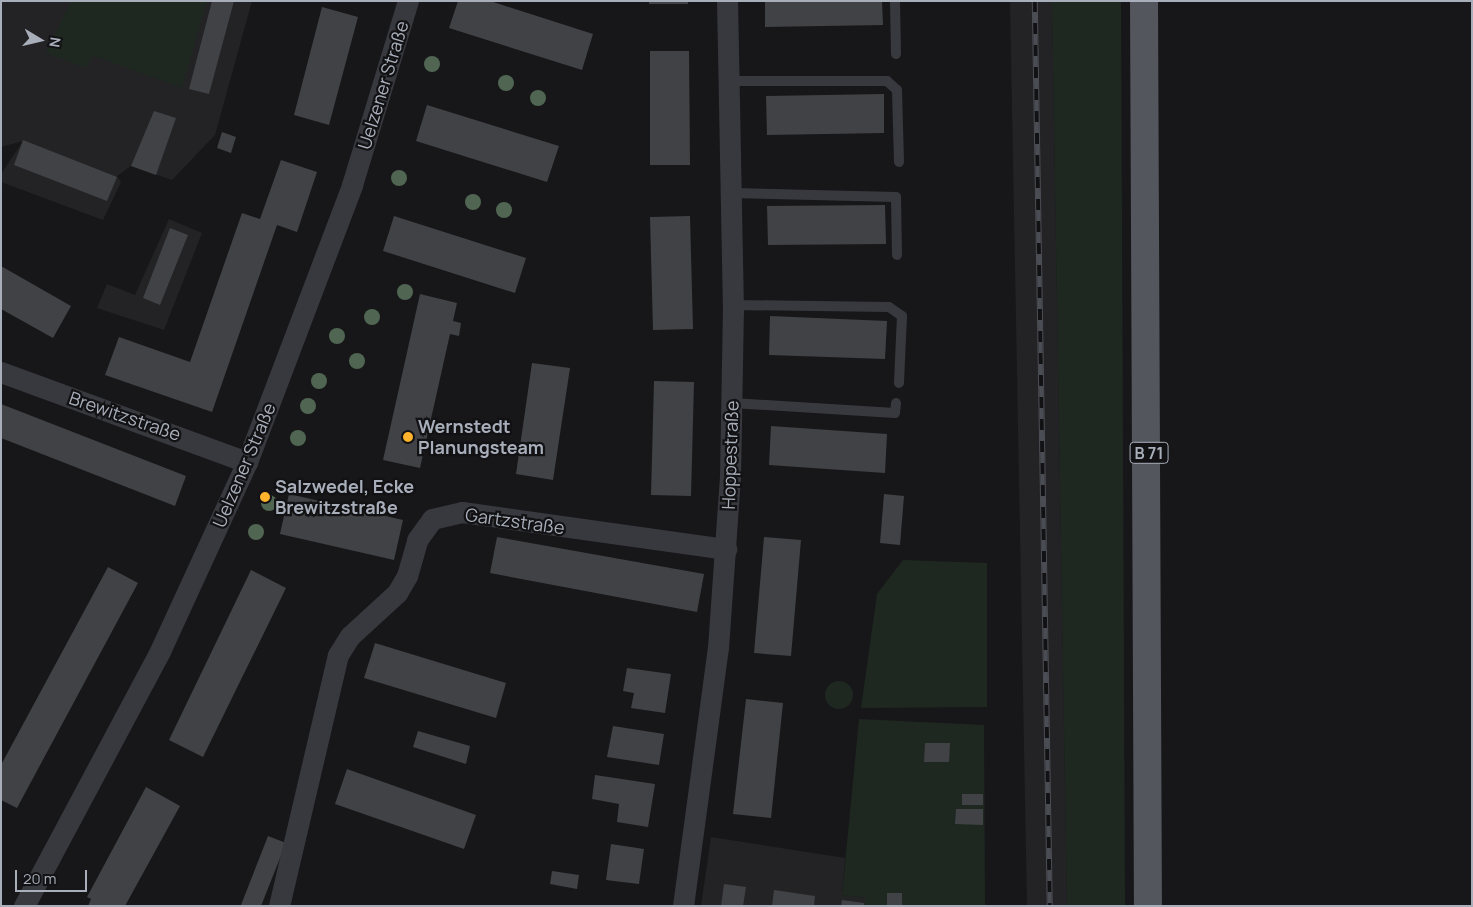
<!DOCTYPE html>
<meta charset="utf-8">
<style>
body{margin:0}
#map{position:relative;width:1473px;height:907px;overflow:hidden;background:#171719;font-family:Manrope,sans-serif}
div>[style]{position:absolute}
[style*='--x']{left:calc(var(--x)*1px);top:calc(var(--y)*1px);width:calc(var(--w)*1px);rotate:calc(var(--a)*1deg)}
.built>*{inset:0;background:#232326}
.green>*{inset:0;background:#1f2820}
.round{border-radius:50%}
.building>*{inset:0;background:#414246}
.lane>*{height:10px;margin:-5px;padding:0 5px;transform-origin:5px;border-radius:5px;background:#38393f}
.street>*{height:21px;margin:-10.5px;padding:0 10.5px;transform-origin:10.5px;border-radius:10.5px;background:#38393f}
.primary>*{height:28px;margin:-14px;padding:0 14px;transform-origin:14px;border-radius:14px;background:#54565e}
.rail>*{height:5.5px;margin-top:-2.75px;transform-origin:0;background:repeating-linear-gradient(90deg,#121214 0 11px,#4b4d54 0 22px);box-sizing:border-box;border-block:1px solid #4b4d54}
.trees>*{width:16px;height:16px;margin:-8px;border-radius:50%;background:#506652}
.dots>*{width:14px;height:14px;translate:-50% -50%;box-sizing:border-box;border:2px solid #121214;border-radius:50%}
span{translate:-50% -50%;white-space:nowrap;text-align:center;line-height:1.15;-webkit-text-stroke:4.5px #121214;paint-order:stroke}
.shield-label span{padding:1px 4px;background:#121214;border:1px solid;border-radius:4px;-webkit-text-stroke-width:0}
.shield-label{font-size:16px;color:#a8aeba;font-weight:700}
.street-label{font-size:18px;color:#a8aeba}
.poi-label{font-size:18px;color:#a8aeba;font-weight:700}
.left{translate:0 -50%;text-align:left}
.frame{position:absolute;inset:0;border:2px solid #a8aeba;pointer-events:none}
.north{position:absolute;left:15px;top:15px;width:50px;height:50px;-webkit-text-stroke:4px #121214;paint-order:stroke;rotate:99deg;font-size:14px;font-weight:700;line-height:20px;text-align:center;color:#a8aeba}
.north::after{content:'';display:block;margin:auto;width:18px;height:22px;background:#a8aeba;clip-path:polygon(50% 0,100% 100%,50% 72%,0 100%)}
.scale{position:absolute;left:15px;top:870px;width:72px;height:22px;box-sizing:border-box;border:2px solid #a8aeba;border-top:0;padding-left:6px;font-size:15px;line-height:18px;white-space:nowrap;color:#a8aeba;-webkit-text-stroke:4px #121214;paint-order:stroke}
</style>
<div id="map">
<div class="built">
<i style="clip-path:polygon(1px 1px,252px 1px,215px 135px,172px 180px,131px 166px,117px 176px,121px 182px,103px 220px,1px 182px,1px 174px,23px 141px,1px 147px)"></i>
<i style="clip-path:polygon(1010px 1px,1052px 1px,1067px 906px,1027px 906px)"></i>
<i style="clip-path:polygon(169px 219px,202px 233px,164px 330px,97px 308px,107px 284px,135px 295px)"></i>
<i style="clip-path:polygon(711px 837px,845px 858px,842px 895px,866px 898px,865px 906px,701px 906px)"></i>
</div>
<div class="green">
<i style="clip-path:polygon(71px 1px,207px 1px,182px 88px,94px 56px,85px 68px,46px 53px)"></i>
<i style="clip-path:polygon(1052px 1px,1121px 1px,1125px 906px,1067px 906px)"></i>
<i style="clip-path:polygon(903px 560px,987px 563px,987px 707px,861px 708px,877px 594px)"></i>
<i class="round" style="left:825px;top:681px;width:28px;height:28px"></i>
<i style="clip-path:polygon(859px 719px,984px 725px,985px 906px,865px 906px,865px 898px,842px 895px)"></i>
</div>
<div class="building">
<i style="clip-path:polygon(212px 1px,234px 1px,209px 94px,189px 89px)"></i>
<i style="clip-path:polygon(458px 1px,490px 1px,593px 34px,582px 70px,449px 28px)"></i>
<i style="clip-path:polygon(649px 1px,688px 1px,688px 4px,649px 4px)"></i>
<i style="clip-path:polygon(765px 1px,882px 1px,883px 25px,765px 27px)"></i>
<i style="clip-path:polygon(322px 7px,358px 17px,329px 125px,294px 115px)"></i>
<i style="clip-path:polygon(650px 51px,689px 51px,690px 165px,650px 165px)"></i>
<i style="clip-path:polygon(884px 94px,884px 133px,767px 135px,766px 96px)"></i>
<i style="clip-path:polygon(427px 105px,559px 146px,547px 182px,416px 141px)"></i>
<i style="clip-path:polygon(154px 111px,176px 118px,156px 175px,131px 166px)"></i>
<i style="clip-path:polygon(222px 132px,236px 137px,231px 153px,217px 148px)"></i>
<i style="clip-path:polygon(23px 140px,117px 177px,107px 201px,14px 165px)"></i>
<i style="clip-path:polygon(281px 160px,317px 172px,297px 232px,277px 225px,212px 412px,105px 375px,119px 337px,190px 362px,242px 213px,260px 219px)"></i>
<i style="clip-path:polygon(885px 205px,886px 244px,768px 245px,767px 206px)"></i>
<i style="clip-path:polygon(394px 216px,526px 258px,515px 293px,383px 251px)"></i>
<i style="clip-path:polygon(690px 216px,693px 329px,653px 330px,650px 217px)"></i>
<i style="clip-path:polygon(170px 228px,188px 235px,160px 305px,143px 298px)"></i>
<i style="clip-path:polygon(1px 266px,71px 306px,53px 338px,1px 309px)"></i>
<i style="clip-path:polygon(420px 294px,457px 303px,453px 321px,461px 323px,459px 336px,450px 334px,420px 468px,383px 460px)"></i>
<i style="clip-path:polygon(770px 316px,887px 321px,885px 359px,769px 355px)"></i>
<i style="clip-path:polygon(532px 363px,570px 368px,553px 480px,516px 474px)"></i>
<i style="clip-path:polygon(654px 381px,694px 382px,691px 496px,651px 495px)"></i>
<i style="clip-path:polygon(1px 404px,186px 476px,175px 506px,1px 438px)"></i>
<i style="clip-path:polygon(771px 426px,887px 434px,885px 473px,769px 465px)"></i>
<i style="clip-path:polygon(289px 494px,403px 520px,394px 560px,280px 534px)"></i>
<i style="clip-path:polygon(884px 494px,904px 496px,900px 545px,880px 543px)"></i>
<i style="clip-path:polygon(497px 537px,704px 574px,697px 612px,490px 573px)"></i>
<i style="clip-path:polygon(764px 537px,801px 540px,791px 656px,754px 653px)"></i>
<i style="clip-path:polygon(108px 567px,138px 583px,17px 808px,1px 800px,1px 765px)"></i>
<i style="clip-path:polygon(251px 570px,286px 588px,203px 757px,169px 740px)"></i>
<i style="clip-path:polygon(375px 643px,506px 683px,496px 718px,364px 678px)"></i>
<i style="clip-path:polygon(627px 668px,671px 674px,665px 713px,631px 708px,634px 693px,623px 691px)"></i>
<i style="clip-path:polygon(746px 699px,783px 703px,771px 818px,733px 814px)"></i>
<i style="clip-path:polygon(613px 726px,664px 734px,659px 765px,607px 757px)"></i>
<i style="clip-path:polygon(418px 731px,470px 746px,466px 764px,413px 747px)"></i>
<i style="clip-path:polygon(925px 743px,950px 743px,949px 762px,924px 762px)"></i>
<i style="clip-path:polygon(347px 769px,476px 815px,464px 849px,335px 804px)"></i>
<i style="clip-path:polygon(595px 775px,655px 784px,648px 827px,617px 822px,619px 804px,592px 799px)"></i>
<i style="clip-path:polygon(146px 787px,180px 806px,125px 906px,88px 906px,91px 899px,87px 897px)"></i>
<i style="clip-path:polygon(962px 794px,983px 794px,983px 805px,962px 805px)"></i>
<i style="clip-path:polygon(956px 809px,983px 809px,983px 825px,955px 824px)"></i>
<i style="clip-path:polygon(268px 836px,286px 843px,261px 906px,241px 905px)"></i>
<i style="clip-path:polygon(611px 844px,644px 849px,639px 884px,606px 880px)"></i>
<i style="clip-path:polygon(552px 871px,579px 875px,577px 889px,550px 884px)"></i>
<i style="clip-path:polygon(724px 884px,746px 887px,743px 906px,721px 906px)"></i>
<i style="clip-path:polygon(774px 890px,815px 896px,814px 906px,772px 906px)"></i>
<i style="clip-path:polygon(887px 893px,902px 893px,902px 906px,887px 906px)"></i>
<i style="clip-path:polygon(842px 900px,864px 903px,864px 906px,841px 906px)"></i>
</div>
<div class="lane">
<i style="--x:895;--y:1;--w:53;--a:88.9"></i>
<i style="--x:729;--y:81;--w:158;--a:0"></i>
<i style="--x:887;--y:81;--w:13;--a:42"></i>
<i style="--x:897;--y:90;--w:72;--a:88.4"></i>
<i style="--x:731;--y:193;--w:165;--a:1.4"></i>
<i style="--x:896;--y:197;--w:58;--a:89"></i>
<i style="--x:732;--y:305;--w:157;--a:0.7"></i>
<i style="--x:889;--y:307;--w:16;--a:35"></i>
<i style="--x:902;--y:316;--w:67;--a:92.6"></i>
<i style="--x:732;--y:403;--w:163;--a:3.5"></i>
<i style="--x:895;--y:413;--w:10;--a:-84"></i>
</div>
<div class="street">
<i style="--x:1;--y:372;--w:262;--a:20.1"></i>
<i style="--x:24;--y:906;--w:289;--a:-61.9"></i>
<i style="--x:160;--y:651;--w:208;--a:-65.3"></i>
<i style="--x:247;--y:462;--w:296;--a:-69.2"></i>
<i style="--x:352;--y:185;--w:192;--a:-73.1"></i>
<i style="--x:279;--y:906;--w:258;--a:-76.8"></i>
<i style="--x:338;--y:655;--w:22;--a:-58"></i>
<i style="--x:350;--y:636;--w:64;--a:-42.5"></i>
<i style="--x:397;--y:593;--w:20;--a:-60"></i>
<i style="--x:407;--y:576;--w:37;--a:-74"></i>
<i style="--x:417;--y:540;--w:26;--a:-54"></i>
<i style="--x:432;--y:519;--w:31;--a:-13"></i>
<i style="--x:462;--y:512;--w:267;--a:8"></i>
<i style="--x:683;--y:906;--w:260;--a:-82.3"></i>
<i style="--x:718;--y:648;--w:170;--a:-86"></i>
<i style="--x:730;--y:478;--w:167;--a:-89"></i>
<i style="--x:733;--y:311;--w:310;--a:-91.1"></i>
</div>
<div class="primary">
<i style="--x:1144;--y:1;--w:905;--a:89.75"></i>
</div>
<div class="rail">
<i style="--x:1035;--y:1;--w:905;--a:89.05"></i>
</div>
<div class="trees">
<i style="left:432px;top:64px"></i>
<i style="left:506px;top:83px"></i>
<i style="left:538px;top:98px"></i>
<i style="left:399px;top:178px"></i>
<i style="left:473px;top:202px"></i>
<i style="left:504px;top:210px"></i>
<i style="left:405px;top:292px"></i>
<i style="left:372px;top:317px"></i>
<i style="left:337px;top:336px"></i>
<i style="left:357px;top:361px"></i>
<i style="left:319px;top:381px"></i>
<i style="left:308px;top:406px"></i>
<i style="left:298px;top:438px"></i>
<i style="left:269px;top:503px"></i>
<i style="left:256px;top:532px"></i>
</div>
<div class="dots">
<i style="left:408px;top:437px;background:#fdb32c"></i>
<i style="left:265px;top:497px;background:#fdb32c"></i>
</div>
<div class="shield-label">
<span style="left:1149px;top:453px">B 71</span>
</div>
<div class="street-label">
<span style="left:383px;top:85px;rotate:-73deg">Uelzener Straße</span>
<span style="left:125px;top:416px;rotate:19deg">Brewitzstraße</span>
<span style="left:730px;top:455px;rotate:-88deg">Hoppestraße</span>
<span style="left:244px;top:465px;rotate:-67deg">Uelzener Straße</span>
<span style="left:515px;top:521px;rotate:8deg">Gartzstraße</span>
</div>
<div class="poi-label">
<span class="left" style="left:418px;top:437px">Wernstedt<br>Planungsteam</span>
<span class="left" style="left:275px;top:497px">Salzwedel, Ecke<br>Brewitzstraße</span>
</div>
<div class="frame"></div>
<div class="north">N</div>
<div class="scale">20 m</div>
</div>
